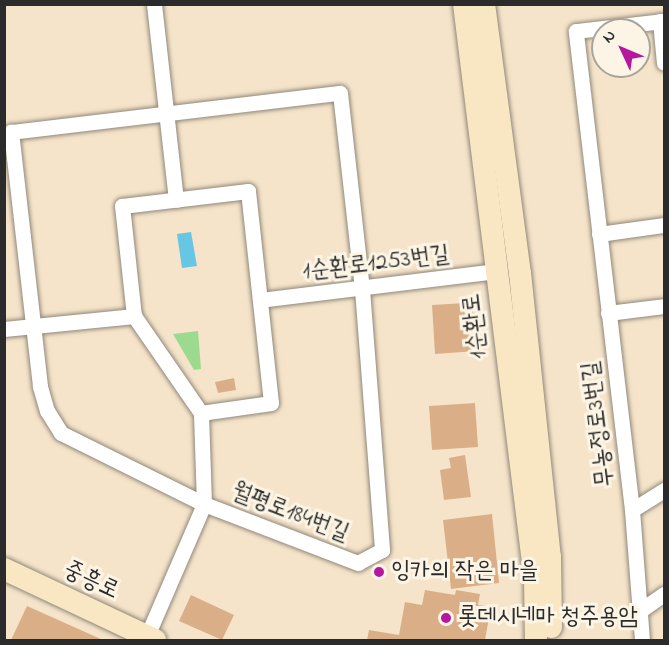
<!DOCTYPE html>
<meta charset="utf-8">
<style>
body{margin:0}
#map{position:relative;width:669px;height:645px;overflow:hidden;background:#f6e4ca;font-family:"Indie Flower","Poor Story",sans-serif}
div>[style]{position:absolute}
[style*='--x']{left:calc(var(--x)*1px);top:calc(var(--y)*1px);width:calc(var(--w)*1px);rotate:calc(var(--a)*1deg)}
.green>*{inset:0;background:#9cda8f}
.water>*{inset:0;background:#66c6e4}
.building>*{inset:0;background:#daaf87}
.roads{filter:drop-shadow(0 0 2px #90887a) drop-shadow(0 0 2px #90887a)}
.street>*{height:15px;margin:-7.5px;padding:0 7.5px;transform-origin:7.5px;border-radius:7.5px;background:#fff}
.secondary>*{height:22px;margin:-11px;padding:0 11px;transform-origin:11px;border-radius:11px;background:#f9e7c3}
.dots>*{width:16px;height:16px;translate:-50% -50%;box-sizing:border-box;border:3px solid #fcf5e5;border-radius:50%}
span{translate:-50% -50%;white-space:nowrap;text-align:center;line-height:1.15;-webkit-text-stroke:6px #fcf5e5;paint-order:stroke}
.street-label{font-size:24px;color:#2b2b2b}
.poi-label{font-size:24px;color:#2b2b2b}
.left{translate:0 -50%;text-align:left}
.frame{position:absolute;inset:0;border:6px solid #2b2b2b;pointer-events:none}
.north{position:absolute;left:591px;top:18px;width:60px;height:60px;box-sizing:border-box;background:#fcf5e5;border:2px solid #a8a49b;border-radius:50%;rotate:314deg;font-size:16px;font-weight:700;line-height:24px;text-align:center;color:#2b2b2b}
.north::after{content:'';display:block;margin:auto;width:21px;height:27px;background:#b5179e;clip-path:polygon(50% 0,100% 100%,50% 72%,0 100%)}
</style>
<div id="map">
<div class="green">
<i style="clip-path:polygon(198px 331px,201px 369px,194px 370px,173px 334px)"></i>
</div>
<div class="water">
<i style="clip-path:polygon(191px 232px,197px 266px,182px 268px,177px 234px)"></i>
</div>
<div class="building">
<i style="clip-path:polygon(465px 303px,473px 310px,476px 351px,435px 354px,432px 305px)"></i>
<i style="clip-path:polygon(234px 378px,236px 390px,218px 393px,215px 382px)"></i>
<i style="clip-path:polygon(475px 403px,478px 447px,432px 450px,429px 406px)"></i>
<i style="clip-path:polygon(465px 455px,471px 497px,444px 500px,440px 470px,451px 468px,449px 458px)"></i>
<i style="clip-path:polygon(492px 514px,499px 583px,451px 589px,443px 520px)"></i>
<i style="clip-path:polygon(425px 590px,455px 595px,456px 590px,480px 594px,478px 605px,491px 607px,485px 640px,367px 640px,369px 630px,399px 635px,405px 602px,422px 605px)"></i>
<i style="clip-path:polygon(191px 595px,234px 615px,222px 640px,179px 621px)"></i>
<i style="clip-path:polygon(27px 606px,103px 640px,11px 640px)"></i>
</div>
<div class="roads">
<div class="street">
<i style="--x:154;--y:4;--w:197;--a:83.6"></i>
<i style="--x:660;--y:21;--w:42;--a:84.6"></i>
<i style="--x:340;--y:93;--w:197;--a:83.6"></i>
<i style="--x:362;--y:289;--w:262;--a:85.6"></i>
<i style="--x:382;--y:550;--w:27;--a:152"></i>
<i style="--x:358;--y:563;--w:165;--a:-159"></i>
<i style="--x:204;--y:504;--w:160;--a:-153.6"></i>
<i style="--x:61;--y:433;--w:26;--a:-122"></i>
<i style="--x:47;--y:411;--w:26;--a:-106"></i>
<i style="--x:40;--y:386;--w:256;--a:-96.5"></i>
<i style="--x:11;--y:132;--w:331;--a:-6.8"></i>
<i style="--x:248;--y:191;--w:213;--a:83.8"></i>
<i style="--x:271;--y:403;--w:71;--a:171.9"></i>
<i style="--x:201;--y:413;--w:118;--a:-124.6"></i>
<i style="--x:134;--y:316;--w:111;--a:-96.2"></i>
<i style="--x:122;--y:206;--w:127;--a:-6.8"></i>
<i style="--x:599;--y:234;--w:66;--a:-7.9"></i>
<i style="--x:260;--y:300;--w:239;--a:-7"></i>
<i style="--x:608;--y:313;--w:56;--a:-7.1"></i>
<i style="--x:4;--y:329;--w:131;--a:-5.7"></i>
<i style="--x:632;--y:510;--w:38;--a:-32"></i>
<i style="--x:641;--y:610;--w:28;--a:-35"></i>
<i style="--x:147;--y:636;--w:144;--a:-66.6"></i>
<i style="--x:204;--y:504;--w:91;--a:-91.9"></i>
<i style="--x:642;--y:640;--w:130;--a:-94.4"></i>
<i style="--x:632;--y:510;--w:482;--a:-96.7"></i>
<i style="--x:576;--y:31;--w:89;--a:-6.5"></i>
</div>
<div class="secondary">
<i style="--x:464;--y:4;--w:579;--a:82.96"></i>
<i style="--x:535;--y:579;--w:61;--a:89.1"></i>
<i style="--x:484;--y:4;--w:271;--a:82.4"></i>
<i style="--x:520;--y:273;--w:286;--a:84"></i>
<i style="--x:550;--y:557;--w:70;--a:89.2"></i>
<i style="--x:4;--y:569;--w:167;--a:25.2"></i>
</div>
</div>
<div class="dots">
<i style="left:379px;top:572px;background:#b5179e"></i>
<i style="left:446px;top:618px;background:#b5179e"></i>
</div>
<div class="street-label">
<span style="left:376px;top:264px;rotate:-7deg">1순환로1253번길</span>
<span style="left:476px;top:326px;rotate:-97deg">1순환로</span>
<span style="left:599px;top:424px;rotate:-97deg">무농정로3번길</span>
<span style="left:290px;top:513px;rotate:21deg">월평로184번길</span>
<span style="left:91px;top:581px;rotate:25deg">중흥로</span>
</div>
<div class="poi-label">
<span class="left" style="left:391px;top:572px">잉카의 작은 마을</span>
<span class="left" style="left:458px;top:618px">롯데시네마 청주용암</span>
</div>
<div class="frame"></div>
<div class="north">N</div>
</div>
